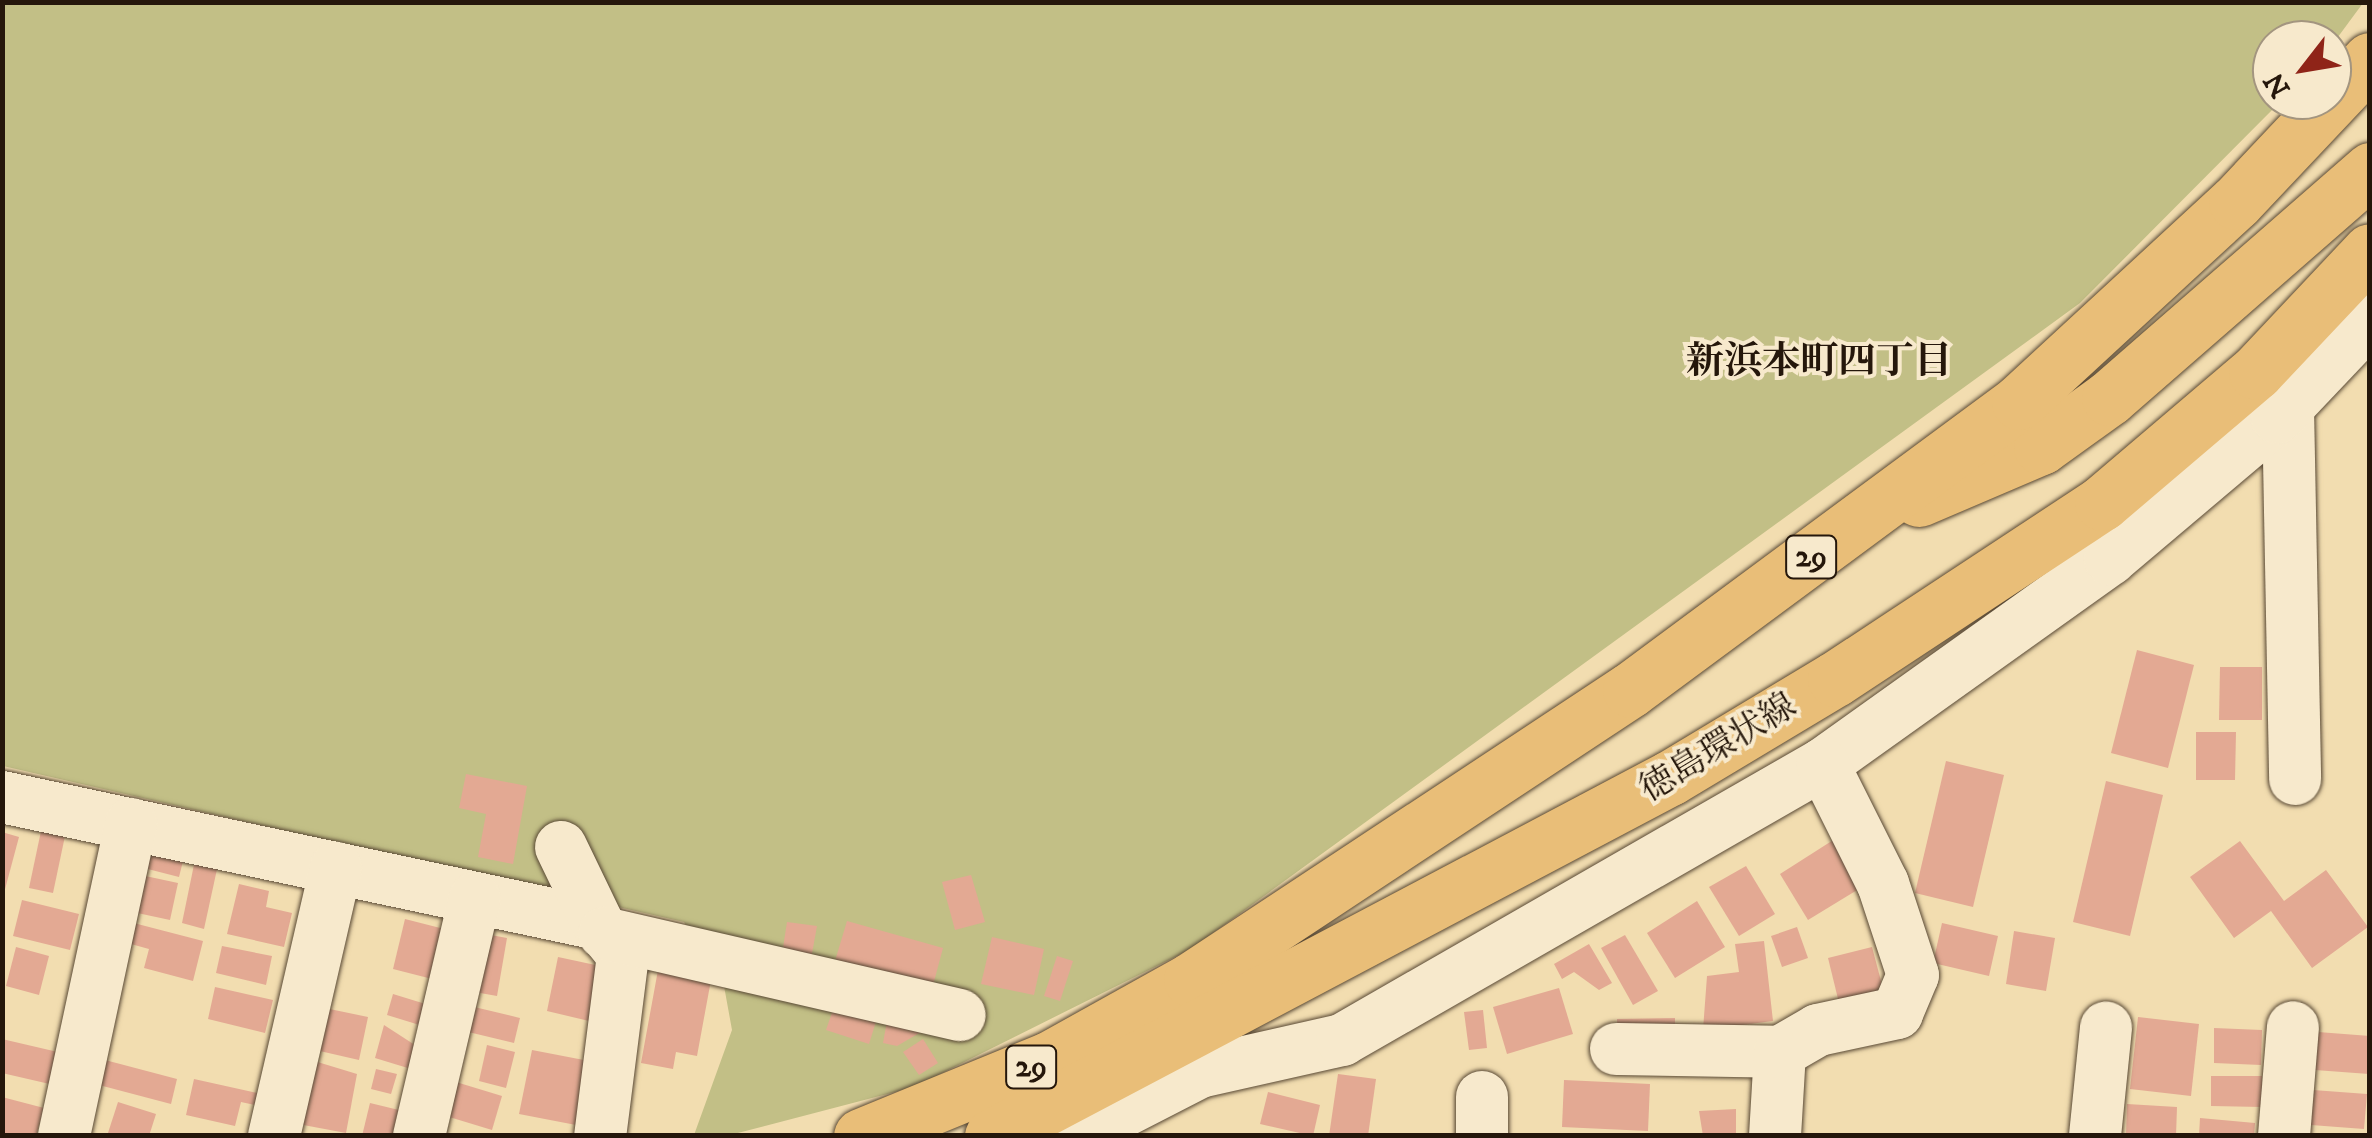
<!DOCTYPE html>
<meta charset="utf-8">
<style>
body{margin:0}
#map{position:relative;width:2372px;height:1138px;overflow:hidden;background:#f2ddb0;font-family:"IM FELL DW Pica","Noto Serif JP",serif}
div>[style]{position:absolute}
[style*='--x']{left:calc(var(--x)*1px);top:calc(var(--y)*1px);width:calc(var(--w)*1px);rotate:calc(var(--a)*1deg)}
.green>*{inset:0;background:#c2bf86}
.building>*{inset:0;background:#e3a993}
.roads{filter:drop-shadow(0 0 2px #584834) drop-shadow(0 0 2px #584834)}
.minor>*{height:52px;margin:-26px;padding:0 26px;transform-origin:26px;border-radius:26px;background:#f7e9cc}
.major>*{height:55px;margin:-27.5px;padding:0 27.5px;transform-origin:27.5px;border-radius:27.5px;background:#e9be78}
span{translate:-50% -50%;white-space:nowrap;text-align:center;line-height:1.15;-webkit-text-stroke:8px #f7e9cc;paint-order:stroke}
.shield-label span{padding:2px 8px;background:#f7e9cc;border:2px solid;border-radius:8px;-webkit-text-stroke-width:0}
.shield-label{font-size:32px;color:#25170b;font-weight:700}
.street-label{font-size:35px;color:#25170b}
.neighbourhood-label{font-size:38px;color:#25170b;font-weight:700}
.frame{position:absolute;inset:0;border:5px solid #25170b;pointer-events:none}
.north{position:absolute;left:2252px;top:20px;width:100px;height:100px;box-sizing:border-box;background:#f7e9cc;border:2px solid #a3957f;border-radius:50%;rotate:239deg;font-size:28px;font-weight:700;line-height:40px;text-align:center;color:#25170b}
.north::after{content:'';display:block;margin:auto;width:35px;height:45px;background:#8f2418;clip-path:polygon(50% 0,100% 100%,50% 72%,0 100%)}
</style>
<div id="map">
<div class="green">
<i style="clip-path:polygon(3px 3px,2363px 3px,2332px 45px,2272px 40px,2272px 100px,2282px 100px,2080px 303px,1191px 949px,914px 1087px,730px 1135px,694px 1135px,732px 1030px,724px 986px,684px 922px,3px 766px)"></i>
</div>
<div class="building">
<i style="clip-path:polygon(2137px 650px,2194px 665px,2168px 768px,2111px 753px)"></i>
<i style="clip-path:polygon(2220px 667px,2262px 667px,2262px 720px,2219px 720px)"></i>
<i style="clip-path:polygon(2196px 732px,2236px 732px,2235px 780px,2196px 780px)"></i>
<i style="clip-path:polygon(1946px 761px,2004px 775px,1973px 907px,1915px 893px)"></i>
<i style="clip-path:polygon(466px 774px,527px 786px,513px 864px,478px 857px,486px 814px,459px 808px)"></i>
<i style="clip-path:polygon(2106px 781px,2163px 795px,2130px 936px,2073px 922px)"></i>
<i style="clip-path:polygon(41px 831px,65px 836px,53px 893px,29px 888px)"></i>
<i style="clip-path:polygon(2px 832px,19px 837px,4px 893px,2px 893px)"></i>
<i style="clip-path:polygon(1838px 837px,1867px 884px,1808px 920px,1780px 874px)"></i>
<i style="clip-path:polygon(2240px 841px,2284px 901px,2326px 870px,2368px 927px,2312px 968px,2271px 911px,2234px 938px,2190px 877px)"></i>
<i style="clip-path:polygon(142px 842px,185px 853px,179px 877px,136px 866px)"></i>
<i style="clip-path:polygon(196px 855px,219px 860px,204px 929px,182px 923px)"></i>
<i style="clip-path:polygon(1746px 866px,1775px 914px,1739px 936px,1709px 887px)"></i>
<i style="clip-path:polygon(136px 874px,178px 883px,170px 920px,128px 911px)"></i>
<i style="clip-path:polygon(971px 875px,985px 922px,955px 930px,942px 882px)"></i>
<i style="clip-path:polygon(239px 884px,269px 891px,266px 907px,292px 913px,284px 947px,227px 934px)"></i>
<i style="clip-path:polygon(22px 900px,79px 914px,70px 950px,13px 936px)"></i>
<i style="clip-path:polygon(1697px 901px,1725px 947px,1675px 978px,1647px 933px)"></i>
<i style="clip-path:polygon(405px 919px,452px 931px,440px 981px,393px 969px)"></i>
<i style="clip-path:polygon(126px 921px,203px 941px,193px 981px,144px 968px,149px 949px,120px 941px)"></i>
<i style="clip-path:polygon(847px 921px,943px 948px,932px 989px,835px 961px)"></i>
<i style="clip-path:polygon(787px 922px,817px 926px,811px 959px,782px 954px)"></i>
<i style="clip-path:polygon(1942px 923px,1998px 936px,1989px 976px,1933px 963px)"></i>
<i style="clip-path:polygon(1797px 927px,1808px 958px,1782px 967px,1771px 936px)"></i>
<i style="clip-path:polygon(2014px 931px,2055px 938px,2046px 991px,2006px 984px)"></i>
<i style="clip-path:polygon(480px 933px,507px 938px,497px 996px,469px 991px)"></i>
<i style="clip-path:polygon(1625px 935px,1658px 991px,1633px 1005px,1601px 948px)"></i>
<i style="clip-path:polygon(992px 937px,1044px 949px,1034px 995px,981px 984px)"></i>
<i style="clip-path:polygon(1764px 941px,1773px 1021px,1703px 1030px,1707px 976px,1739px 972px,1735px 944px)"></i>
<i style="clip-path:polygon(1589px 944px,1612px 983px,1599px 990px,1574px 972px,1562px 979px,1554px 964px)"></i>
<i style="clip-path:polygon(222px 946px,272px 956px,266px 985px,216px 973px)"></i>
<i style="clip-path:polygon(16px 947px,49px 956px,39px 995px,6px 986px)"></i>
<i style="clip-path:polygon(1872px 947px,1885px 996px,1840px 1007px,1828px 958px)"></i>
<i style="clip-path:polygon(1057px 956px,1073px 961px,1060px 1001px,1044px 996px)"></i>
<i style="clip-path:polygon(558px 957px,600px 966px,589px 1021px,547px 1011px)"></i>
<i style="clip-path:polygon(658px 970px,711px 980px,697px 1056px,676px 1052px,673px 1069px,641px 1063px)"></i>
<i style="clip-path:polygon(215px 987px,273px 1000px,265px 1033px,208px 1019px)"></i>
<i style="clip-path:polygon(1559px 988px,1573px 1034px,1507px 1054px,1493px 1007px)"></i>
<i style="clip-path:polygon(393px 994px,432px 1006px,426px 1027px,387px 1015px)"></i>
<i style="clip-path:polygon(837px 998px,879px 1012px,869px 1044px,826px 1030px)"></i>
<i style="clip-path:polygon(466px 1005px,520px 1018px,514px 1043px,460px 1030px)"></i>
<i style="clip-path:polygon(320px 1007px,368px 1017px,359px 1060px,311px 1049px)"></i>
<i style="clip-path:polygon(889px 1010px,940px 1021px,897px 1046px,883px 1043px)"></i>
<i style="clip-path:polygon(1483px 1010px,1487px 1048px,1469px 1050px,1464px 1012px)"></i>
<i style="clip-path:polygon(2138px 1017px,2199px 1024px,2191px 1096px,2130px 1089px)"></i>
<i style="clip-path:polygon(1675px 1018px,1675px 1041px,1617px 1041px,1617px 1019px)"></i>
<i style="clip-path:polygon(384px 1025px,418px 1047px,411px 1069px,375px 1058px)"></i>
<i style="clip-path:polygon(2214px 1028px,2262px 1030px,2261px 1065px,2214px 1063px)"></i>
<i style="clip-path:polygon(2318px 1032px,2370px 1036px,2369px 1074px,2315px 1070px)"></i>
<i style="clip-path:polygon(2px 1039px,62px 1053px,54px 1085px,2px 1073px)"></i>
<i style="clip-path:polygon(923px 1039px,938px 1063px,919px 1075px,903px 1052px)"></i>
<i style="clip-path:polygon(487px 1045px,515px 1052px,506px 1088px,479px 1081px)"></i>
<i style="clip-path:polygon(532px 1050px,589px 1061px,576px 1125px,519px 1114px)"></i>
<i style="clip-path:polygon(105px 1060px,177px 1079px,171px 1104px,99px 1085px)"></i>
<i style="clip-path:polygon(311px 1060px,357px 1074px,346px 1133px,298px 1124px)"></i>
<i style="clip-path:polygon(376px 1069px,397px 1074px,391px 1094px,371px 1089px)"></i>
<i style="clip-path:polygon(1338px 1074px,1376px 1079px,1368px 1136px,1329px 1136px)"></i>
<i style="clip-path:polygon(2211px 1076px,2262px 1076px,2262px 1107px,2211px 1106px)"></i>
<i style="clip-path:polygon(194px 1079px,262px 1094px,259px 1106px,241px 1102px,235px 1126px,186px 1115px)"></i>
<i style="clip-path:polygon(1564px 1080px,1650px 1084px,1648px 1131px,1562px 1127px)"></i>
<i style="clip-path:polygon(456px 1082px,502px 1096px,492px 1130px,446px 1116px)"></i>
<i style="clip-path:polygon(2313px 1090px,2367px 1094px,2364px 1129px,2311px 1125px)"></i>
<i style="clip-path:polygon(1268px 1092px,1320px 1105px,1313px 1136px,1260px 1124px)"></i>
<i style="clip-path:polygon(2px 1097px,44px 1108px,36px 1136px,2px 1136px)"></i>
<i style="clip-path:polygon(118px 1102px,156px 1114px,149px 1136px,107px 1136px)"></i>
<i style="clip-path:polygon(370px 1103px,403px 1111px,397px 1136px,362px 1136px)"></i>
<i style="clip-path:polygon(2127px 1104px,2177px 1107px,2176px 1136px,2126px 1136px)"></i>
<i style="clip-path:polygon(1736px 1109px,1736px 1136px,1703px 1136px,1699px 1111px)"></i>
<i style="clip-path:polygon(2200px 1118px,2255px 1123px,2254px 1136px,2199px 1136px)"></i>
</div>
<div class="roads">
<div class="minor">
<i style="--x:2288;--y:407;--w:372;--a:88.9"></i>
<i style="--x:2;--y:797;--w:609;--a:12.03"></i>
<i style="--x:598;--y:924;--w:40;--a:51"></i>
<i style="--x:623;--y:955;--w:182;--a:97.2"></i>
<i style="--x:561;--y:847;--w:85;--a:64.3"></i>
<i style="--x:604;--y:933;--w:365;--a:13"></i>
<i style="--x:1616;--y:1049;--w:164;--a:1"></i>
<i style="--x:64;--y:1136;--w:319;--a:-77.9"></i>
<i style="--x:274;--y:1136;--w:275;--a:-77"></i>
<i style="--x:419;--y:1136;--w:244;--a:-76.8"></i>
<i style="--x:1075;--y:1136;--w:140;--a:-27.1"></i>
<i style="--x:1200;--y:1072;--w:146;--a:-12.7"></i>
<i style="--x:1342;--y:1040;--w:555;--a:-29.85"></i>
<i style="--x:1823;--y:764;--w:353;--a:-35.5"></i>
<i style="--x:2110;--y:559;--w:219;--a:-40.2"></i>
<i style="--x:2277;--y:418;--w:135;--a:-46.5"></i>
<i style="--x:1482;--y:1136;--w:39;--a:-90"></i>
<i style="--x:1775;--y:1136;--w:84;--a:-86.6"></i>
<i style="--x:1780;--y:1052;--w:44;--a:-30.1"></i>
<i style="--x:1818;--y:1030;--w:81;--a:-12.1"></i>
<i style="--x:1897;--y:1013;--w:41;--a:-67.2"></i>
<i style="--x:1913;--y:975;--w:96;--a:-108.2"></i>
<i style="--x:1883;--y:884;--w:134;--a:-116.6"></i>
<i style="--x:2095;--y:1136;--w:109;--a:-84.2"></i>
<i style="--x:2284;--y:1136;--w:109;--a:-85.3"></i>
</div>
<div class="major">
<i style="--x:1919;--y:499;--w:133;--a:-23.1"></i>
<i style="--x:2041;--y:447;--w:84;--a:-35.8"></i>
<i style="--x:2109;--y:398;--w:347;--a:-41.1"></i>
<i style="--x:861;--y:1136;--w:203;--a:-22.3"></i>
<i style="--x:1049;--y:1059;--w:162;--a:-29.1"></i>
<i style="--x:1191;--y:980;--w:526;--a:-33.45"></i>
<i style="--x:1630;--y:690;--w:484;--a:-36.5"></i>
<i style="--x:2019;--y:402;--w:295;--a:-42.7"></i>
<i style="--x:2236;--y:202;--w:195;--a:-46.7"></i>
<i style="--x:992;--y:1136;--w:767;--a:-27.84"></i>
<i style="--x:1670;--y:778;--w:192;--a:-31"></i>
<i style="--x:1835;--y:679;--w:320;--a:-33.4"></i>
<i style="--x:2102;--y:503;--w:202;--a:-40.4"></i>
<i style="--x:2256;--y:372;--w:166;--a:-46.7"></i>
</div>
</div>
<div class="shield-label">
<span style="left:1811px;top:557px">29</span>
<span style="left:1031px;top:1067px">29</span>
</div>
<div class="street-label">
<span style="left:1718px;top:748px;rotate:-31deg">徳島環状線</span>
</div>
<div class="neighbourhood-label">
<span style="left:1819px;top:363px">新浜本町四丁目</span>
</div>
<div class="frame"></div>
<div class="north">N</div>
</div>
